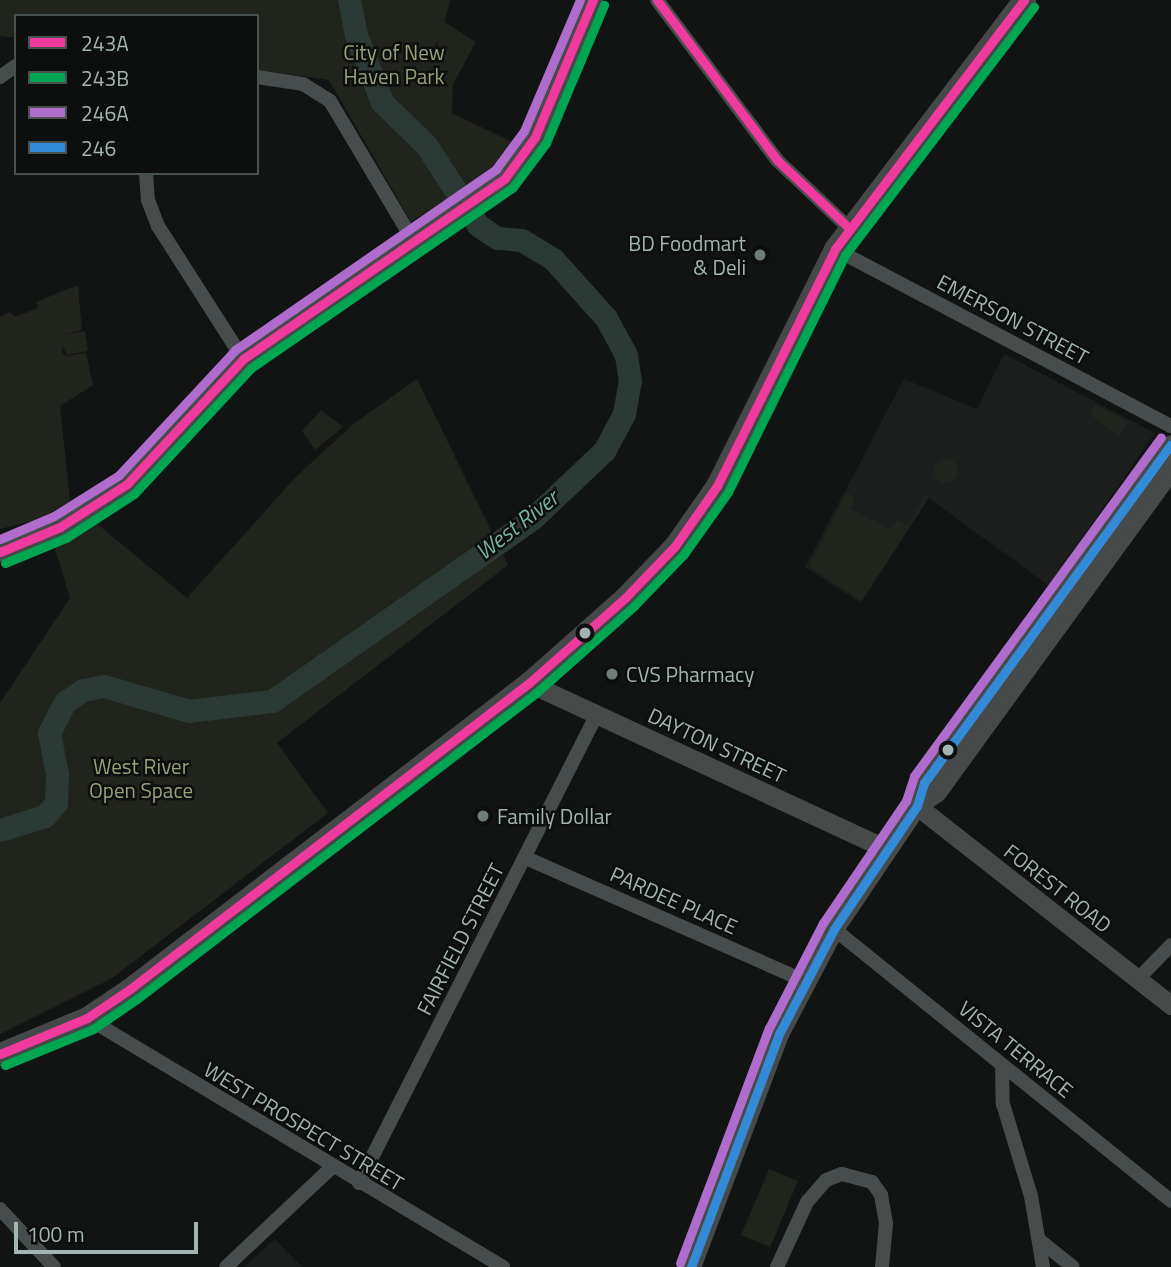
<!DOCTYPE html>
<style>
body{margin:0}
#map{position:relative;width:1171px;height:1267px;overflow:hidden;background:#121313;font-family:"Titillium Web",sans-serif}
div>[style]{position:absolute}
[style*='--x']{left:calc(var(--x)*1px);top:calc(var(--y)*1px);width:calc(var(--w)*1px);rotate:calc(var(--a)*1deg)}
.built>*{inset:0;background:#1c1e1e}
.green>*{inset:0;background:#21231d}
.round{border-radius:50%}
.river>*{height:23px;margin:-11.5px;padding:0 11.5px;transform-origin:11.5px;border-radius:11.5px;background:#2b3a34}
.street>*{height:14px;margin:-7px;padding:0 7px;transform-origin:7px;border-radius:7px;background:#474c4c}
.secondary>*{height:19px;margin:-9.5px;padding:0 9.5px;transform-origin:9.5px;border-radius:9.5px;background:#464a49}
.primary>*{height:23px;margin:-11.5px;padding:0 11.5px;transform-origin:11.5px;border-radius:11.5px;background:#444848}
.bus-1>*{height:9px;margin:-4.5px;padding:0 4.5px;transform-origin:4.5px;border-radius:4.5px;background:#f13a9d}
.bus-2>*{height:9px;margin:-4.5px;padding:0 4.5px;transform-origin:4.5px;border-radius:4.5px;background:#00a651}
.bus-3>*{height:9px;margin:-4.5px;padding:0 4.5px;transform-origin:4.5px;border-radius:4.5px;background:#b06ccc}
.bus-4>*{height:9px;margin:-4.5px;padding:0 4.5px;transform-origin:4.5px;border-radius:4.5px;background:#338bd7}
.dots>*{width:19px;height:19px;translate:-50% -50%;box-sizing:border-box;border:4px solid #0d0e0e;border-radius:50%}
span{translate:-50% -50%;white-space:nowrap;text-align:center;line-height:1.15;-webkit-text-stroke:5px #0d0e0e;paint-order:stroke}
.park-label{font-size:21px;color:#97a079}
.poi-label{font-size:21px;color:#a3b5b2}
.right{translate:-100% -50%;text-align:right}
.left{translate:0 -50%;text-align:left}
.street-label{font-size:21px;color:#a3b5b2}
.water-label{font-size:23px;color:#78b19c;font-style:italic}
.legend{position:absolute;left:14px;top:14px;width:245px;height:161px;box-sizing:border-box;background:#0d0e0e;border:2px solid #495150;margin:0;padding:9px 12px;list-style:none;font-size:21px;color:#a3b5b2}
.legend li{display:flex;align-items:center;gap:14px;height:35px}
.legend b{width:35px;border:2px solid #495150}
.scale{position:absolute;left:14px;top:1222px;width:184px;height:32px;box-sizing:border-box;border:4px solid #a3b5b2;border-top:0;padding-left:9px;font-size:21px;line-height:24px;white-space:nowrap;color:#a3b5b2;-webkit-text-stroke:5px #0d0e0e;paint-order:stroke}
</style>
<div id="map">
<div class="built">
<i style="clip-path:polygon(1004px 354px,1155px 433px,1049px 586px,929px 498px,861px 603px,805px 567px,904px 379px,977px 409px)"></i>
<i style="clip-path:polygon(275px 1239px,302px 1267px,244px 1267px)"></i>
</div>
<div class="green">
<i style="clip-path:polygon(0 0,451px 0,444px 22px,476px 42px,453px 84px,452px 113px,516px 144px,480px 178px,411px 222px,329px 80px,257px 70px,257px 16px,16px 16px,16px 38px,0 36px)"></i>
<i style="clip-path:polygon(78px 285px,82px 330px,63px 335px,85px 331px,88px 351px,67px 355px,62px 345px,62px 352px,66px 356px,86px 353px,93px 385px,60px 406px,70px 501px,40px 519px,0 529px,0 317px,10px 312px,15px 317px,38px 308px,36px 302px)"></i>
<i style="clip-path:polygon(417px 379px,508px 565px,277px 743px,328px 813px,111px 979px,0 1034px,0 703px,70px 598px,54px 545px,96px 523px,187px 598px,294px 479px,352px 425px)"></i>
<i style="clip-path:polygon(1095px 405px,1128px 421px,1119px 436px,1089px 414px)"></i>
<i style="clip-path:polygon(321px 410px,343px 427px,315px 450px,302px 431px)"></i>
<i class="round" style="left:934px;top:459px;width:24px;height:24px"></i>
<i style="clip-path:polygon(847px 492px,855px 498px,850px 509px,891px 529px,897px 520px,908px 525px,925px 494px,929px 497px,861px 601px,809px 566px)"></i>
<i style="clip-path:polygon(769px 1169px,798px 1181px,770px 1247px,741px 1235px)"></i>
</div>
<div class="river">
<i style="--x:0;--y:830;--w:47;--a:-17.3"></i>
<i style="--x:45;--y:816;--w:17;--a:-50"></i>
<i style="--x:56;--y:803;--w:29;--a:-88"></i>
<i style="--x:57;--y:774;--w:42;--a:-101"></i>
<i style="--x:49;--y:733;--w:35;--a:-63"></i>
<i style="--x:65;--y:702;--w:22;--a:-34"></i>
<i style="--x:83;--y:690;--w:21;--a:-11"></i>
<i style="--x:104;--y:686;--w:89;--a:16.4"></i>
<i style="--x:189;--y:711;--w:84;--a:-6.9"></i>
<i style="--x:272;--y:701;--w:317;--a:-35"></i>
<i style="--x:532;--y:519;--w:99;--a:-43.4"></i>
<i style="--x:604;--y:451;--w:42;--a:-61.6"></i>
<i style="--x:624;--y:414;--w:34;--a:-80"></i>
<i style="--x:630;--y:381;--w:26;--a:-99"></i>
<i style="--x:626;--y:355;--w:42;--a:-118.4"></i>
<i style="--x:606;--y:318;--w:79;--a:-131.9"></i>
<i style="--x:553;--y:259;--w:37;--a:-149"></i>
<i style="--x:521;--y:240;--w:24;--a:-175"></i>
<i style="--x:497;--y:238;--w:23;--a:-146"></i>
<i style="--x:478;--y:225;--w:95;--a:-123"></i>
<i style="--x:426;--y:145;--w:62;--a:-135.7"></i>
<i style="--x:382;--y:102;--w:72;--a:-111.2"></i>
<i style="--x:356;--y:35;--w:36;--a:-101"></i>
</div>
<div class="street">
<i style="--x:657;--y:0;--w:200;--a:53.1"></i>
<i style="--x:777;--y:160;--w:99;--a:43.4"></i>
<i style="--x:0;--y:77;--w:19;--a:-35"></i>
<i style="--x:257;--y:77;--w:47;--a:8.7"></i>
<i style="--x:303;--y:84;--w:32;--a:32"></i>
<i style="--x:330;--y:101;--w:164;--a:59.2"></i>
<i style="--x:146;--y:173;--w:27;--a:86"></i>
<i style="--x:148;--y:200;--w:28;--a:69"></i>
<i style="--x:158;--y:226;--w:158;--a:57.4"></i>
<i style="--x:835;--y:249;--w:380;--a:27.8"></i>
<i style="--x:526;--y:858;--w:305;--a:23.8"></i>
<i style="--x:834;--y:929;--w:433;--a:38.9"></i>
<i style="--x:1138;--y:979;--w:47;--a:-45.9"></i>
<i style="--x:87;--y:1018;--w:485;--a:30.9"></i>
<i style="--x:1002;--y:1065;--w:39;--a:89"></i>
<i style="--x:1003;--y:1104;--w:96;--a:73.1"></i>
<i style="--x:1031;--y:1196;--w:72;--a:80.4"></i>
<i style="--x:359;--y:1183;--w:526;--a:-63.09"></i>
<i style="--x:0;--y:1209;--w:79;--a:47"></i>
<i style="--x:1039;--y:1240;--w:43;--a:38.5"></i>
<i style="--x:226;--y:1267;--w:146;--a:-43.3"></i>
<i style="--x:777;--y:1267;--w:72;--a:-65.2"></i>
<i style="--x:807;--y:1202;--w:29;--a:-49"></i>
<i style="--x:826;--y:1180;--w:17;--a:-21"></i>
<i style="--x:842;--y:1174;--w:31;--a:15"></i>
<i style="--x:872;--y:1182;--w:16;--a:55"></i>
<i style="--x:881;--y:1195;--w:28;--a:80"></i>
<i style="--x:886;--y:1223;--w:44;--a:95.2"></i>
</div>
<div class="secondary">
<i style="--x:0;--y:552;--w:65;--a:-22.6"></i>
<i style="--x:60;--y:527;--w:80;--a:-32.7"></i>
<i style="--x:127;--y:484;--w:171;--a:-47.1"></i>
<i style="--x:243;--y:359;--w:318;--a:-34.6"></i>
<i style="--x:505;--y:178;--w:51;--a:-53.8"></i>
<i style="--x:535;--y:137;--w:149;--a:-67.1"></i>
<i style="--x:529;--y:683;--w:394;--a:24.9"></i>
<i style="--x:917;--y:806;--w:24;--a:-35"></i>
<i style="--x:937;--y:792;--w:398;--a:-54"></i>
<i style="--x:917;--y:806;--w:323;--a:38.1"></i>
<i style="--x:691;--y:1267;--w:251;--a:-69.3"></i>
<i style="--x:780;--y:1032;--w:116;--a:-62.3"></i>
<i style="--x:834;--y:929;--w:148;--a:-56"></i>
<i style="--x:917;--y:806;--w:24;--a:-73"></i>
<i style="--x:924;--y:783;--w:419;--a:-53.9"></i>
</div>
<div class="primary">
<i style="--x:0;--y:1054;--w:94;--a:-22.5"></i>
<i style="--x:87;--y:1018;--w:52;--a:-34"></i>
<i style="--x:130;--y:989;--w:503;--a:-37.49"></i>
<i style="--x:529;--y:683;--w:128;--a:-41.5"></i>
<i style="--x:625;--y:598;--w:72;--a:-46.1"></i>
<i style="--x:675;--y:546;--w:73;--a:-55"></i>
<i style="--x:717;--y:486;--w:265;--a:-63.5"></i>
<i style="--x:835;--y:249;--w:313;--a:-52.8"></i>
</div>
<div class="bus-1">
<i style="--x:657;--y:0;--w:200;--a:53.1"></i>
<i style="--x:777;--y:160;--w:99;--a:43.4"></i>
<i style="--x:0;--y:552;--w:65;--a:-22.6"></i>
<i style="--x:60;--y:527;--w:80;--a:-32.7"></i>
<i style="--x:127;--y:484;--w:171;--a:-47.1"></i>
<i style="--x:243;--y:359;--w:318;--a:-34.6"></i>
<i style="--x:505;--y:178;--w:51;--a:-53.8"></i>
<i style="--x:535;--y:137;--w:149;--a:-67.1"></i>
<i style="--x:0;--y:1054;--w:94;--a:-22.5"></i>
<i style="--x:87;--y:1018;--w:52;--a:-34"></i>
<i style="--x:130;--y:989;--w:503;--a:-37.49"></i>
<i style="--x:529;--y:683;--w:128;--a:-41.5"></i>
<i style="--x:625;--y:598;--w:72;--a:-46.1"></i>
<i style="--x:675;--y:546;--w:73;--a:-55"></i>
<i style="--x:717;--y:486;--w:265;--a:-63.5"></i>
<i style="--x:835;--y:249;--w:313;--a:-52.8"></i>
</div>
<div class="bus-2">
<i style="--x:5;--y:563;--w:66;--a:-22.3"></i>
<i style="--x:66;--y:538;--w:81;--a:-32.9"></i>
<i style="--x:134;--y:494;--w:172;--a:-47.1"></i>
<i style="--x:251;--y:368;--w:318;--a:-34.6"></i>
<i style="--x:513;--y:187;--w:55;--a:-53.1"></i>
<i style="--x:546;--y:143;--w:150;--a:-67.2"></i>
<i style="--x:5;--y:1065;--w:95;--a:-22.2"></i>
<i style="--x:93;--y:1029;--w:53;--a:-34.3"></i>
<i style="--x:137;--y:999;--w:503;--a:-37.49"></i>
<i style="--x:536;--y:693;--w:131;--a:-41.6"></i>
<i style="--x:634;--y:606;--w:72;--a:-46.1"></i>
<i style="--x:684;--y:554;--w:76;--a:-54.6"></i>
<i style="--x:728;--y:492;--w:264;--a:-63.7"></i>
<i style="--x:845;--y:255;--w:312;--a:-52.7"></i>
</div>
<div class="bus-3">
<i style="--x:0;--y:539;--w:59;--a:-23.1"></i>
<i style="--x:54;--y:516;--w:77;--a:-32.2"></i>
<i style="--x:119;--y:475;--w:171;--a:-47.1"></i>
<i style="--x:235;--y:350;--w:318;--a:-34.7"></i>
<i style="--x:496;--y:169;--w:47;--a:-53.6"></i>
<i style="--x:524;--y:131;--w:142;--a:-66.9"></i>
<i style="--x:680;--y:1263;--w:251;--a:-69.3"></i>
<i style="--x:769;--y:1028;--w:118;--a:-62.8"></i>
<i style="--x:823;--y:923;--w:148;--a:-55.8"></i>
<i style="--x:906;--y:801;--w:26;--a:-72"></i>
<i style="--x:914;--y:776;--w:419;--a:-53.9"></i>
</div>
<div class="bus-4">
<i style="--x:691;--y:1267;--w:251;--a:-69.3"></i>
<i style="--x:780;--y:1032;--w:116;--a:-62.3"></i>
<i style="--x:834;--y:929;--w:148;--a:-56"></i>
<i style="--x:917;--y:806;--w:24;--a:-73"></i>
<i style="--x:924;--y:783;--w:419;--a:-53.9"></i>
</div>
<div class="dots">
<i style="left:760px;top:255px;background:#707c7a"></i>
<i style="left:585px;top:633px;background:#a3b5b2"></i>
<i style="left:612px;top:674px;background:#707c7a"></i>
<i style="left:948px;top:750px;background:#a3b5b2"></i>
<i style="left:483px;top:816px;background:#707c7a"></i>
</div>
<div class="park-label">
<span style="left:394px;top:64px">City of New<br>Haven Park</span>
<span style="left:141px;top:778px">West River<br>Open Space</span>
</div>
<div class="poi-label">
<span class="right" style="left:746px;top:255px">BD Foodmart<br>&amp; Deli</span>
<span class="left" style="left:626px;top:674px">CVS Pharmacy</span>
<span class="left" style="left:497px;top:816px">Family Dollar</span>
</div>
<div class="street-label">
<span style="left:1013px;top:319px;rotate:28deg">EMERSON STREET</span>
<span style="left:717px;top:745px;rotate:25deg">DAYTON STREET</span>
<span style="left:1058px;top:888px;rotate:38deg">FOREST ROAD</span>
<span style="left:674px;top:900px;rotate:24deg">PARDEE PLACE</span>
<span style="left:460px;top:939px;rotate:-63deg">FAIRFIELD STREET</span>
<span style="left:1016px;top:1049px;rotate:39deg">VISTA TERRACE</span>
<span style="left:304px;top:1126px;rotate:31deg">WEST PROSPECT STREET</span>
</div>
<div class="water-label">
<span style="left:517px;top:525px;rotate:-38deg">West River</span>
</div>
<ul class="legend">
<li><b style="height:9px;background:#f13a9d"></b>243A</li>
<li><b style="height:9px;background:#00a651"></b>243B</li>
<li><b style="height:9px;background:#b06ccc"></b>246A</li>
<li><b style="height:9px;background:#338bd7"></b>246</li>
</ul>
<div class="scale">100 m</div>
</div>
